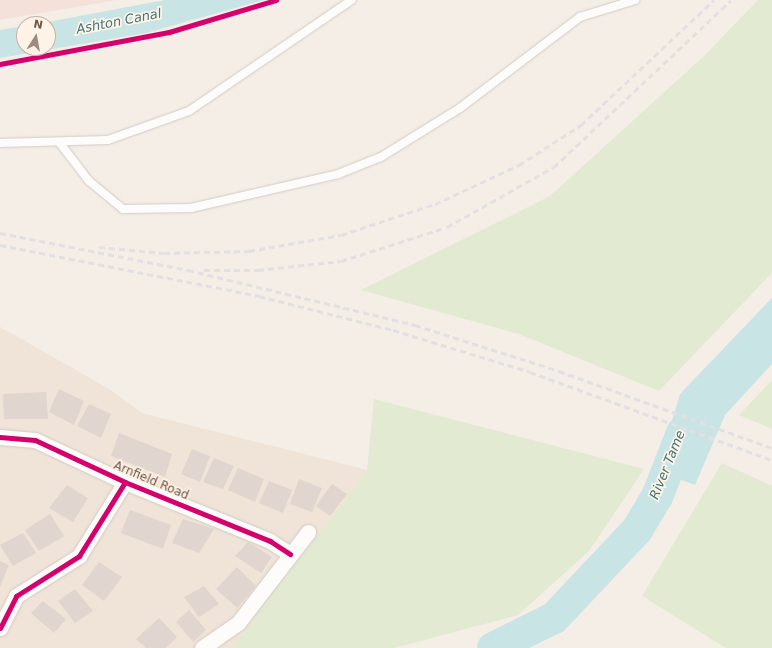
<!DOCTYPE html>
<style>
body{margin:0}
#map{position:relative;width:772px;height:648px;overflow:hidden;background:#f4eee7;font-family:"DejaVu Sans",sans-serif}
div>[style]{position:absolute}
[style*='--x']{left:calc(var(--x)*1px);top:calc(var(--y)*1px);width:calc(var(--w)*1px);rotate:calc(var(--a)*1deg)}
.residential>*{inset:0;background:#f0e3d7}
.commercial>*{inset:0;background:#f4e2da}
.green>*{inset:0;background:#e2ead2}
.water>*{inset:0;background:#c9e4e4}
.river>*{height:32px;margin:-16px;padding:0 16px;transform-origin:16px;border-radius:16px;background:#c9e4e4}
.building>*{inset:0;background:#e0d6cf}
.roads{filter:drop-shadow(0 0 1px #d3cbc5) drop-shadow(0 0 1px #d3cbc5)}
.lane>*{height:8px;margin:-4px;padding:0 4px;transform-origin:4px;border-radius:4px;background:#fdfcfb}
.street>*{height:15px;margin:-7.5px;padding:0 7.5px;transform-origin:7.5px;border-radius:7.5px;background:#fdfcfb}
.rail>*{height:3px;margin-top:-1.5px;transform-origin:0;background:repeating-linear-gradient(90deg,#e3e0e3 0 6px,transparent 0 10px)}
.cycleway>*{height:5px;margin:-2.5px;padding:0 2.5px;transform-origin:2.5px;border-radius:2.5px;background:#d6006c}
span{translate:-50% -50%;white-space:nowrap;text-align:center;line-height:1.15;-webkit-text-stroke:3.5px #fef3e6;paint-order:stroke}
.street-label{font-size:12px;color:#705449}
.water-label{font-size:13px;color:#42777b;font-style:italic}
.north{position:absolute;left:16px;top:16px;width:40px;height:40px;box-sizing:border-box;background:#fef3e6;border:1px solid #c5b3a7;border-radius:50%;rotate:11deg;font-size:11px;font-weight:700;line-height:16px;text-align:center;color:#705449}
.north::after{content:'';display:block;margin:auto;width:14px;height:18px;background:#9e8a80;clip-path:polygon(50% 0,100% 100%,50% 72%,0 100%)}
</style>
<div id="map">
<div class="residential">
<i style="clip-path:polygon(0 327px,109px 389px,142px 413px,367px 470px,232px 648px,0 648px)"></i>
</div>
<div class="commercial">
<i style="clip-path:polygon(0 0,117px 0,0 20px)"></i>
</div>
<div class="green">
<i style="clip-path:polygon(758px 0,772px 0,772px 273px,659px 391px,519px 334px,361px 290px,550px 196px,704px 56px)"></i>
<i style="clip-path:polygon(772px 380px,772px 429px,739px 415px)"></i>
<i style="clip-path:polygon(374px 399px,644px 469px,589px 551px,518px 615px,394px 648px,232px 648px,367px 470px)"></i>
<i style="clip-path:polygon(722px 463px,772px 486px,772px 648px,726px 648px,642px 596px)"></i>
</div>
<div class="water">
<i style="clip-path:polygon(165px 0,264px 0,146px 33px,0 58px,0 30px,24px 26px,24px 48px,48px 48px,48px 24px,37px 24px)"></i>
<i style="clip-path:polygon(772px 298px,772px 364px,725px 415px,695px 485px,657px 471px,680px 394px)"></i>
</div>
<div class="river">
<i style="--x:493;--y:648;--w:68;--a:-26.2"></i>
<i style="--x:554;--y:618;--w:121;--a:-46.7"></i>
<i style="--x:637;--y:530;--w:39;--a:-59"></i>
<i style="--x:657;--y:497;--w:69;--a:-68.7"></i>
</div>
<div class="building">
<i style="clip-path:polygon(59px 389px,84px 401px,74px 425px,49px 412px)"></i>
<i style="clip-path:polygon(46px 392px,48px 419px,4px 419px,3px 394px)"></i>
<i style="clip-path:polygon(89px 404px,111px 414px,101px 438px,77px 426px)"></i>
<i style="clip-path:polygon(119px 433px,172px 454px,165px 477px,111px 456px)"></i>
<i style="clip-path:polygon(192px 449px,210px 456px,200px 482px,181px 474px)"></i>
<i style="clip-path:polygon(214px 458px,234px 466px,223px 489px,203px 482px)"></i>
<i style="clip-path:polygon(238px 468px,264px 479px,255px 502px,228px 490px)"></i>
<i style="clip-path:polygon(299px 479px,322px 488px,312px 512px,290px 504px)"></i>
<i style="clip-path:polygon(269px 481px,292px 490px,283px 513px,259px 503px)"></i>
<i style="clip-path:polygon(332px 484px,347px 494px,330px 516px,316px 506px)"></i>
<i style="clip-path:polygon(67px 485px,88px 498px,73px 522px,49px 508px)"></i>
<i style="clip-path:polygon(130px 510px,171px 525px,163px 549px,121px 533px)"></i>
<i style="clip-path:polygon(50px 514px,64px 536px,39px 551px,25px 530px)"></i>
<i style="clip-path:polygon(183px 519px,214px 529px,199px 553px,172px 543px)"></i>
<i style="clip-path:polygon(23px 533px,36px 553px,13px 566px,0 545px)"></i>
<i style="clip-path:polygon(248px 542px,272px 557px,261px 573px,235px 556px)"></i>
<i style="clip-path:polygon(0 561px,9px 565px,0 587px)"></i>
<i style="clip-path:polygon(99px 562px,122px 577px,104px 601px,82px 585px)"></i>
<i style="clip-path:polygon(237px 567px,256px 586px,237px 608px,216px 589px)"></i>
<i style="clip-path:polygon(204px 586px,219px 604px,199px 617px,184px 597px)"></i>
<i style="clip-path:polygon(75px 589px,93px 611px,75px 623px,58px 601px)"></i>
<i style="clip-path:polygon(43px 601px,66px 619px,54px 633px,31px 613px)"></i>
<i style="clip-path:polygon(189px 610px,206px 630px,193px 642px,176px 622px)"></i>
<i style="clip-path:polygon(159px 618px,177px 637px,166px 648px,146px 648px,136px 639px)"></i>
</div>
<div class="roads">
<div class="lane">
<i style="--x:59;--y:142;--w:49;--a:52.4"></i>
<i style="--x:89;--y:181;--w:44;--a:39.5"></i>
<i style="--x:123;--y:209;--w:68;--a:-0.8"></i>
<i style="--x:191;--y:208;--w:151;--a:-13"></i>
<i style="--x:338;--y:174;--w:46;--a:-21.6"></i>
<i style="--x:381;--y:157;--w:93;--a:-31.8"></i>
<i style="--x:460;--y:108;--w:151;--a:-37.2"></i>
<i style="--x:580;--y:17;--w:58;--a:-17.2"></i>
<i style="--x:0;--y:143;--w:108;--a:-1.6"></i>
<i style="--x:108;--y:140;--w:86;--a:-19.7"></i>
<i style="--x:189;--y:111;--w:197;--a:-34.3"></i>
</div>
<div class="street">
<i style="--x:0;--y:437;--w:35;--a:5"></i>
<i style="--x:35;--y:440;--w:99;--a:25"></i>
<i style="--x:125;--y:482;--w:157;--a:22.1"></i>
<i style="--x:270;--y:541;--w:24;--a:33"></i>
<i style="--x:0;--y:628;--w:36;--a:-63"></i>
<i style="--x:16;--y:596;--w:75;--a:-32.4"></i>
<i style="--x:79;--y:556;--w:87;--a:-58.1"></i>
<i style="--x:202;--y:648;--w:44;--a:-34.8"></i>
<i style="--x:238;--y:623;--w:115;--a:-52.4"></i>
</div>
</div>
<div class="rail">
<i style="--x:0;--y:233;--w:192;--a:11.1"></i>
<i style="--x:188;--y:270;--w:234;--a:13.6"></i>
<i style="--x:415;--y:325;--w:151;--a:17.7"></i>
<i style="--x:559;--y:371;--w:226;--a:19.9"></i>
<i style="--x:0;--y:245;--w:264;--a:11.1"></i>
<i style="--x:259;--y:296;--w:138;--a:14.2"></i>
<i style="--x:393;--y:330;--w:143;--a:17"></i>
<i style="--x:530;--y:372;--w:258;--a:20"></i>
<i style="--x:99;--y:247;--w:65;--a:5.3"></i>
<i style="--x:164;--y:253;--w:85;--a:-1.3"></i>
<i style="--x:249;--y:251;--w:93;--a:-9.9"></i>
<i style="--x:341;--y:235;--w:99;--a:-18.3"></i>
<i style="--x:435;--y:204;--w:93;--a:-24.9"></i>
<i style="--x:519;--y:165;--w:74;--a:-32.8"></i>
<i style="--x:581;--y:125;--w:183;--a:-43.2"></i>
<i style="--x:204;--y:270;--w:54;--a:0"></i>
<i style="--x:258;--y:270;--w:83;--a:-6.2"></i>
<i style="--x:341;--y:261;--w:111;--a:-17.8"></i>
<i style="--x:447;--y:227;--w:123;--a:-29.3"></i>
<i style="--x:554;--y:167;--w:243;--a:-43.3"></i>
</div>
<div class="cycleway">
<i style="--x:0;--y:64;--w:172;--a:-10.7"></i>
<i style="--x:169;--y:32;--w:112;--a:-16.7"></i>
<i style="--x:0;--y:437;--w:35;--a:5"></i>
<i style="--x:35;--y:440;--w:99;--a:25"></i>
<i style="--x:125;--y:482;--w:157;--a:22.1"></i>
<i style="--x:270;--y:541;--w:24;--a:33"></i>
<i style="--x:0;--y:628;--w:36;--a:-63"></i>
<i style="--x:16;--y:596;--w:75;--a:-32.4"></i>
<i style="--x:79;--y:556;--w:87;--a:-58.1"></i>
</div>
<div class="street-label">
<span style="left:151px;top:481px;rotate:23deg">Arnfield Road</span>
</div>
<div class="water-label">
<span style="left:119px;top:22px;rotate:-11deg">Ashton Canal</span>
<span style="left:668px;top:465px;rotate:-68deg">River Tame</span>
</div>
<div class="north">N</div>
</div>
